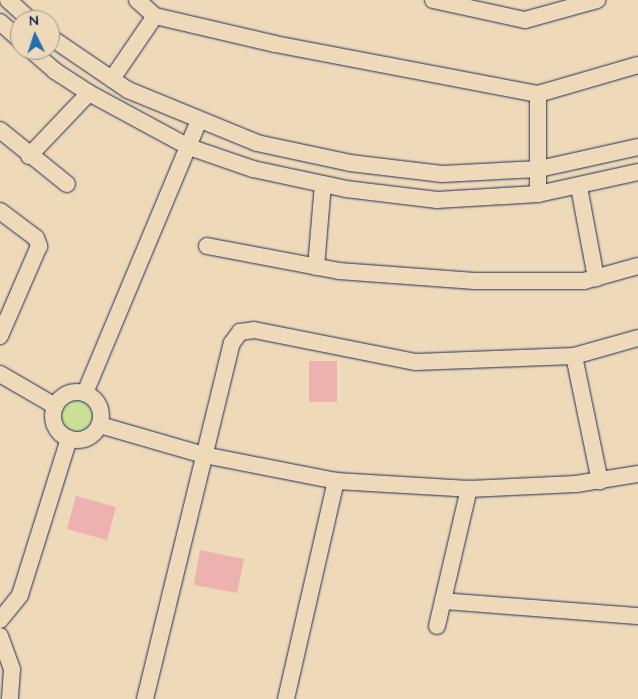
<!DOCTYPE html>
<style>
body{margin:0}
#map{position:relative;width:638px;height:699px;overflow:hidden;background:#eed9b8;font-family:"Architects Daughter",sans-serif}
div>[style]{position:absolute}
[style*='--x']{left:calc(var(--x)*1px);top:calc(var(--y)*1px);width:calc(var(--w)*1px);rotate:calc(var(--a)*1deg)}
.green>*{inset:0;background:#cce095}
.round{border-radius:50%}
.building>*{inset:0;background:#edb2af}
.roads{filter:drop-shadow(0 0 1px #1b2f5e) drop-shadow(0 0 1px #1b2f5e)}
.minor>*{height:16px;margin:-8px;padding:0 8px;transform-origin:8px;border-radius:8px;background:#eed9b8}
.minor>.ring{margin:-8px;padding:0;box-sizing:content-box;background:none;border:16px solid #eed9b8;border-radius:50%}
span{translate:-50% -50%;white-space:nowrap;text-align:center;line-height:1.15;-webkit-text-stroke:5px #eed9b8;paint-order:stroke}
.north{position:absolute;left:10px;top:10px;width:50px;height:50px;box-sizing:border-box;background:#eed9b8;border:1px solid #9a9594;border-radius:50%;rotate:356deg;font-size:14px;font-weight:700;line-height:20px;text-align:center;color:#1b2f5e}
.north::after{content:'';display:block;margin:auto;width:18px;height:22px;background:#1f6fb2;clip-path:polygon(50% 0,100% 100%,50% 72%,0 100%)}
</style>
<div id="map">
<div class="green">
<i class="round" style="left:61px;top:400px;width:32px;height:32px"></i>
</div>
<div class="building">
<i style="clip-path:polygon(309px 361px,337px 361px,337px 402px,309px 402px)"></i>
<i style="clip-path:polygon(76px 496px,116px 507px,107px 540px,67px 529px)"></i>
<i style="clip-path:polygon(200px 550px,244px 559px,237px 593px,194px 585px)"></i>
</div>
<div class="roads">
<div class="minor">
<i style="--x:8;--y:0;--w:30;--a:42"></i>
<i style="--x:137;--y:0;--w:24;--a:42"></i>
<i style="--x:155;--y:16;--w:123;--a:13.1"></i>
<i style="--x:275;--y:44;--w:268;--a:10.8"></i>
<i style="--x:538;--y:94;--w:104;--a:-16.2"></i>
<i style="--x:433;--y:0;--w:94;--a:12.3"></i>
<i style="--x:525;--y:20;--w:75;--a:-15.5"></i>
<i style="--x:0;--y:22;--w:27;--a:42"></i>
<i style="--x:50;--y:37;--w:94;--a:34.2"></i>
<i style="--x:128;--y:90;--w:139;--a:22.3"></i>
<i style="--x:257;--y:143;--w:95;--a:12.1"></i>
<i style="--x:350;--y:163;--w:93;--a:6.8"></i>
<i style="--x:442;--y:174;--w:97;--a:-3"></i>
<i style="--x:539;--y:169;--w:101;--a:-12.5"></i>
<i style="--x:31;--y:50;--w:32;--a:41"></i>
<i style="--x:55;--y:71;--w:40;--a:32.9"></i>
<i style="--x:89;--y:93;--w:114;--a:28.4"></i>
<i style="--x:189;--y:147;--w:68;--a:19"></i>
<i style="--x:253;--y:169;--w:95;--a:12.1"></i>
<i style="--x:346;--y:189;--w:92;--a:6.9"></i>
<i style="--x:437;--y:200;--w:101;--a:-3.4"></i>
<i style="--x:538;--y:194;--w:102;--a:-12.4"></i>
<i style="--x:112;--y:79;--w:76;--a:-55.7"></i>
<i style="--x:538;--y:94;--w:100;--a:90"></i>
<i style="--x:0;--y:130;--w:86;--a:38.9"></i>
<i style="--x:29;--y:156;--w:87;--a:-46.4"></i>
<i style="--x:579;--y:187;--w:93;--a:79.4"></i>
<i style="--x:0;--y:211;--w:45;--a:36.9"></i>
<i style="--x:36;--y:238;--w:9;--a:69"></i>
<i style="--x:39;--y:246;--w:98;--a:113.4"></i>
<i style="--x:207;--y:246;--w:134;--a:10.7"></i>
<i style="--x:339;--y:271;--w:136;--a:4.2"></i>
<i style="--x:475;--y:281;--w:109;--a:0"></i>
<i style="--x:584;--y:281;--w:56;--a:-15.5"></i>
<i style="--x:316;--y:267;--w:83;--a:-85.2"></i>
<i style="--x:574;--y:356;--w:128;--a:78.3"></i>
<i style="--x:0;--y:374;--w:64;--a:30.2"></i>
<i class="ring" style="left:53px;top:392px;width:32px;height:32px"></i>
<i style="--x:85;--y:393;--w:296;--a:-67.3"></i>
<i style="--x:100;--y:425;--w:108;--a:16.1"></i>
<i style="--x:204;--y:455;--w:135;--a:11.1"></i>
<i style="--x:336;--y:481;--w:133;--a:3.4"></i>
<i style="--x:469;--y:489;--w:107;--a:-2.7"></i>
<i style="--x:576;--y:484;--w:63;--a:-9.2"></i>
<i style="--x:443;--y:601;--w:196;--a:4.4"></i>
<i style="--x:0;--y:620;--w:32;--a:-51"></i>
<i style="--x:20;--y:595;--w:164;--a:-72.6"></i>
<i style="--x:437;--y:626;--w:141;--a:-76.9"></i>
<i style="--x:0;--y:636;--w:35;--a:70"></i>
<i style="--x:12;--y:669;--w:30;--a:94"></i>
<i style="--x:145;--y:699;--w:366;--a:-76.3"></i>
<i style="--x:232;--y:343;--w:14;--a:-54"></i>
<i style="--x:240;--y:332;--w:14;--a:-8"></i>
<i style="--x:254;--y:330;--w:165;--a:11.2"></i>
<i style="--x:416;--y:362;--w:158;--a:-2.2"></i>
<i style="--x:574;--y:356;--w:66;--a:-15.7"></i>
<i style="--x:286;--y:699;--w:224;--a:-77.1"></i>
</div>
</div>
<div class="north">N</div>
</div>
